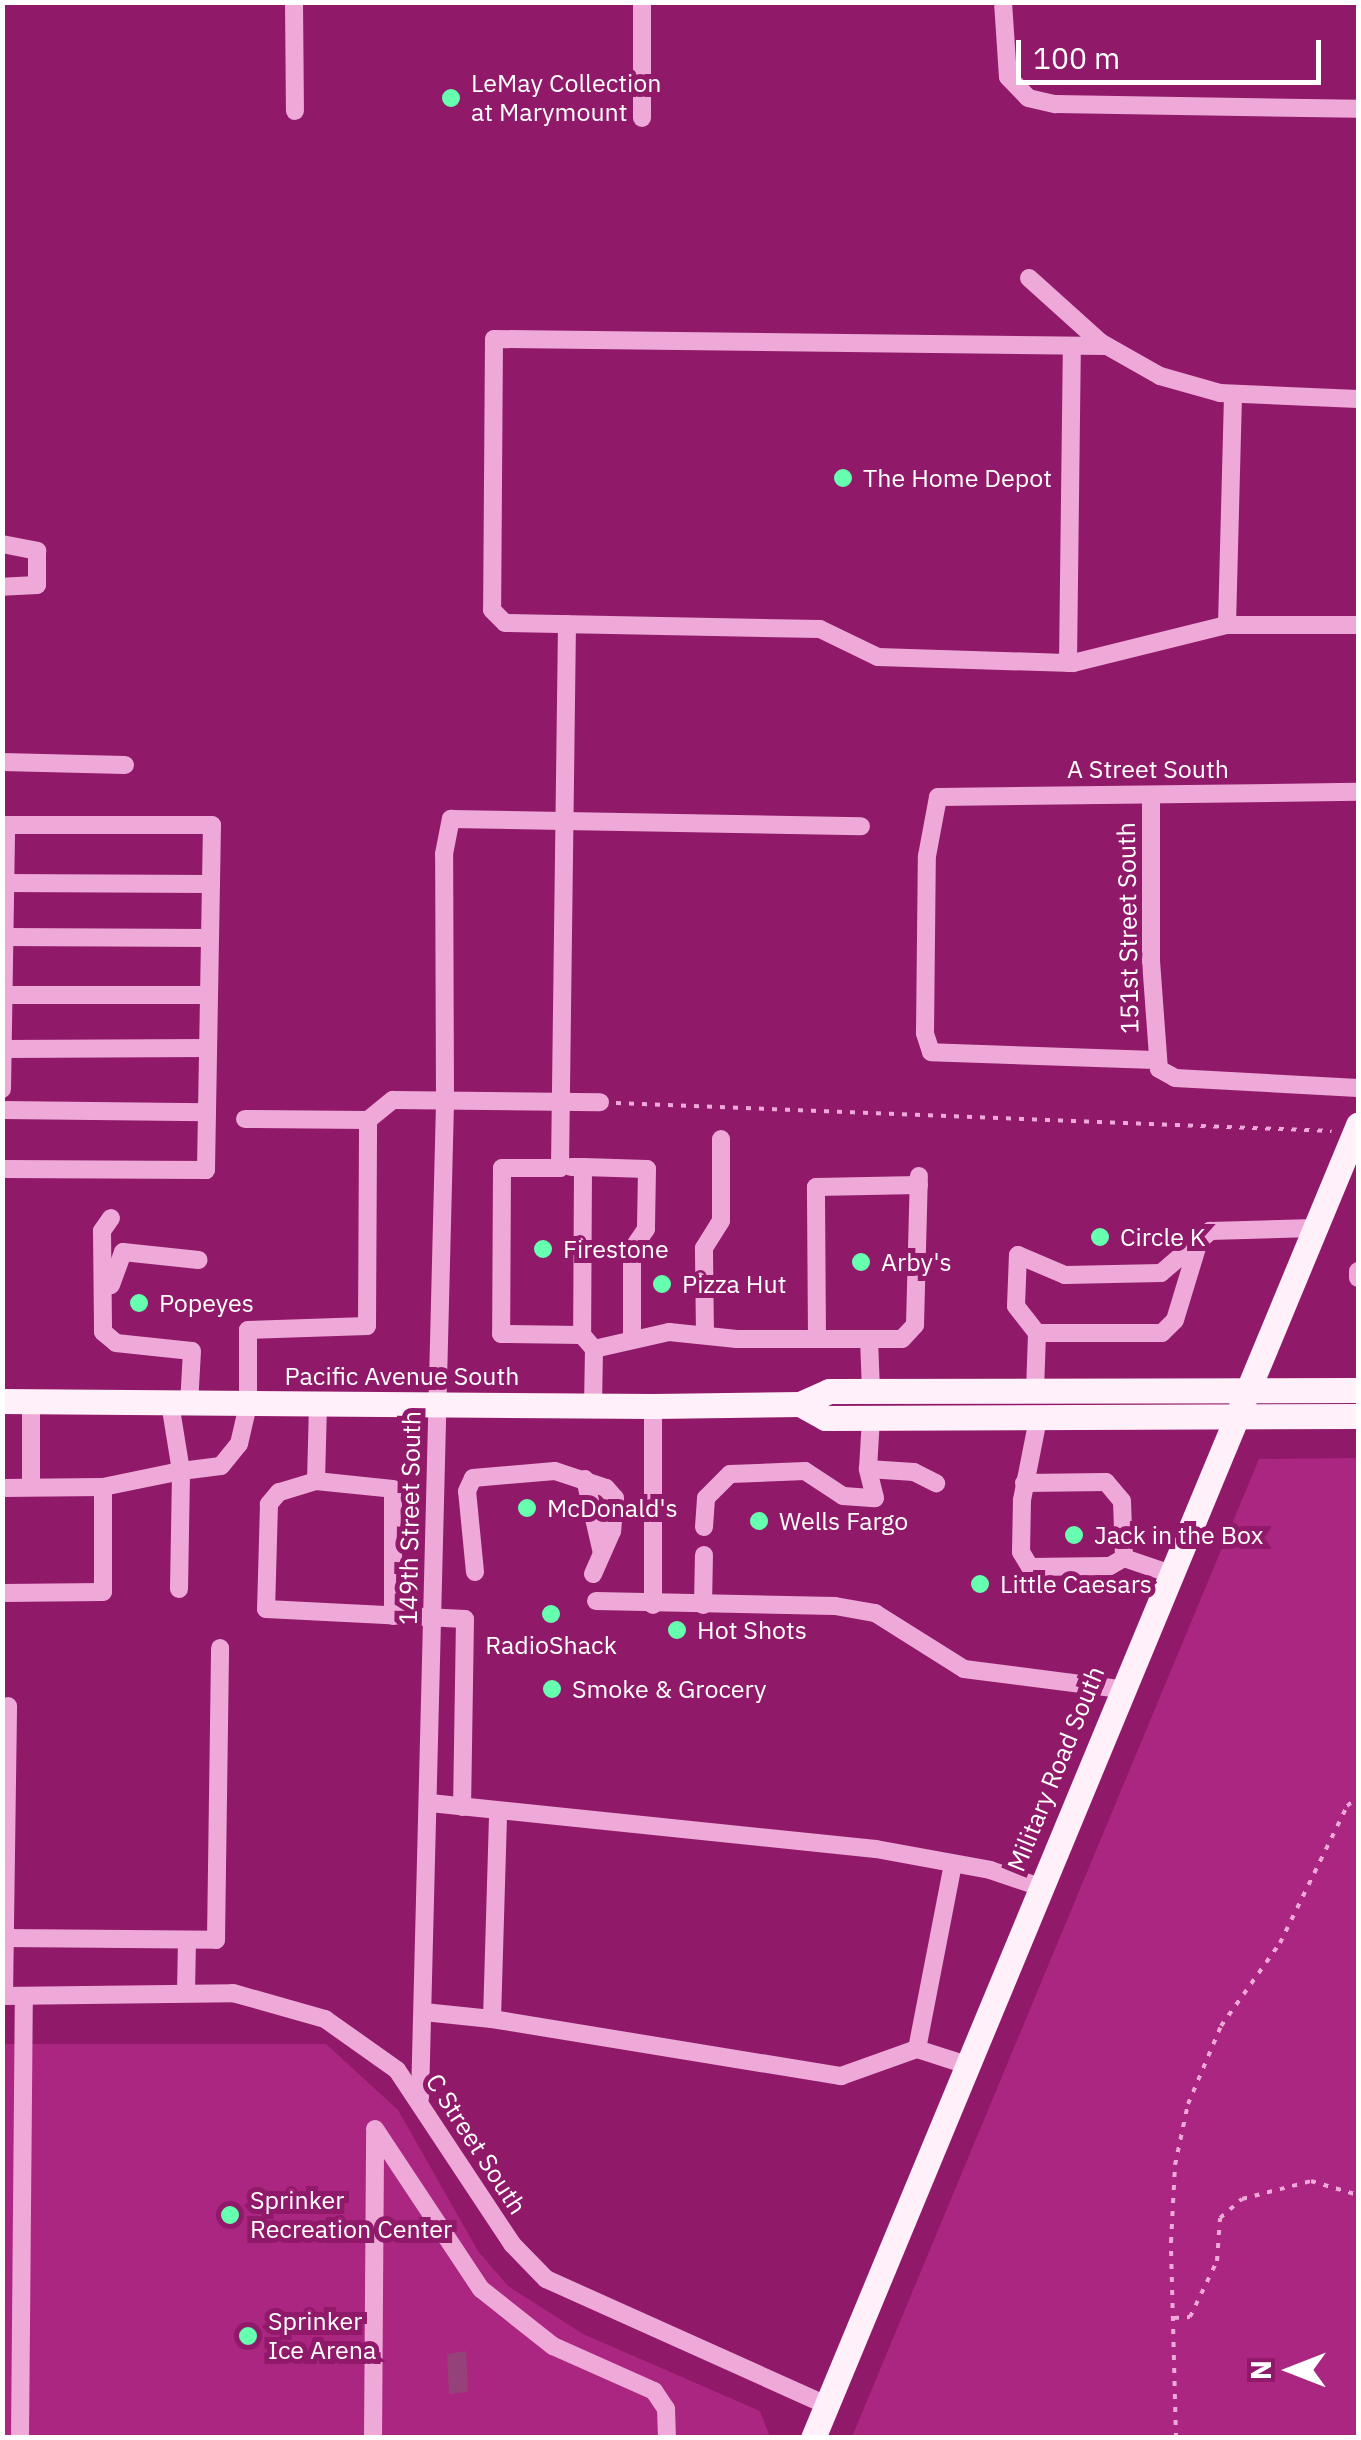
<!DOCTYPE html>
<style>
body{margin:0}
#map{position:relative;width:1361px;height:2440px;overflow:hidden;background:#901a69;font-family:"IBM Plex Sans",sans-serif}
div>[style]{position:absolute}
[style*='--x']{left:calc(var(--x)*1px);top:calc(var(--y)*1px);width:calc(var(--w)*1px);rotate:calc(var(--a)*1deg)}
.green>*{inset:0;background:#ab2681}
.water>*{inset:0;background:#96427a}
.path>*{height:4px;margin-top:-2px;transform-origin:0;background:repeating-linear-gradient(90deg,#eea9d9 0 5px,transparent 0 13px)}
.minor>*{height:18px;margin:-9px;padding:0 9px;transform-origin:9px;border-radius:9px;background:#eea9d9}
.major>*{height:25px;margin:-12.5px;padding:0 12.5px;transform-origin:12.5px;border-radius:12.5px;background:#fff0f9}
.dots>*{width:28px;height:28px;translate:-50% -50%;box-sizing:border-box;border:5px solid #901a69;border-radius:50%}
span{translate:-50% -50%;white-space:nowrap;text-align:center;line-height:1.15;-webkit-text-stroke:10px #901a69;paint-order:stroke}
.poi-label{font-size:25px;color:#fff}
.left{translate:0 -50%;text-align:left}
.street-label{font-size:25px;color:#fff}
.frame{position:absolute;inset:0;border:5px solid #fff;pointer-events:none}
.north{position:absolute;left:1241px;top:2320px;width:100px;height:100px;-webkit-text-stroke:8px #901a69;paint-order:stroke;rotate:270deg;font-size:28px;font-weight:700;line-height:40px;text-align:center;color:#fff}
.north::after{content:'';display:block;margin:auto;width:35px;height:45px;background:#fff;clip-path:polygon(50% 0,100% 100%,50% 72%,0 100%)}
.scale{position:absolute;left:1016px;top:40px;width:305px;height:45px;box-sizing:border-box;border:5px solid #fff;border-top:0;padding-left:12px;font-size:30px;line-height:35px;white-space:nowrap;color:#fff;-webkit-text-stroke:8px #901a69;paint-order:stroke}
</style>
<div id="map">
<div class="green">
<i style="clip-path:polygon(1358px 1458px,1358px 2437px,852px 2437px,1259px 1459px)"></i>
<i style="clip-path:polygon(2px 2044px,326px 2044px,398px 2110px,478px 2251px,508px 2286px,583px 2334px,760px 2411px,770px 2437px,3px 2437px)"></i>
</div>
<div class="water">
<i style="clip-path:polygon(466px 2351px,468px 2392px,449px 2394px,447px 2354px)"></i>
</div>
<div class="path">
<i style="--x:616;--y:1103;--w:716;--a:2.24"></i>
<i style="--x:1174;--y:2318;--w:16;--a:-4"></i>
<i style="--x:1190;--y:2317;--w:62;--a:-64.3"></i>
<i style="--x:1217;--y:2261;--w:43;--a:-86"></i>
<i style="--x:1220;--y:2218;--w:29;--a:-41"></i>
<i style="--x:1242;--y:2199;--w:71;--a:-14.6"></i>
<i style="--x:1311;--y:2181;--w:49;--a:16.6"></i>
<i style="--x:1176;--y:2438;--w:196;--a:-91.5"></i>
<i style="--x:1171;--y:2242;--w:77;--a:-87"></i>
<i style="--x:1175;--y:2165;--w:62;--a:-78"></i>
<i style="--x:1188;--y:2104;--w:85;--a:-67.1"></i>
<i style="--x:1221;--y:2026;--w:102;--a:-54.6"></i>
<i style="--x:1280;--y:1943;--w:153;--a:-63.9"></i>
<i style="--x:1347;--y:1806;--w:14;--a:-39"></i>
</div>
<div class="minor">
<i style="--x:294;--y:2;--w:109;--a:89.5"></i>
<i style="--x:1003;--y:2;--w:75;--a:86.2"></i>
<i style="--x:1008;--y:77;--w:29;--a:46"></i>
<i style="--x:1028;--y:98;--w:28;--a:13"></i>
<i style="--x:1055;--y:104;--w:303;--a:0.9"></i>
<i style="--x:642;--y:118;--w:116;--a:-90"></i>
<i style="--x:1029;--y:278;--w:96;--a:42"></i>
<i style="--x:1100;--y:342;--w:69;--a:29.5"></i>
<i style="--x:1160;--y:376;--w:62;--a:15.8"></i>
<i style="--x:1220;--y:393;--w:138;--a:2.5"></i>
<i style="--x:1106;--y:346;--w:612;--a:-179.34"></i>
<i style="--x:494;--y:339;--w:271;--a:90.4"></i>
<i style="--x:492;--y:610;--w:18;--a:45"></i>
<i style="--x:505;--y:623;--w:315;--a:1.1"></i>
<i style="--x:820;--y:629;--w:64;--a:25.8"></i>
<i style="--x:878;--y:657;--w:195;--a:1.8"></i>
<i style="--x:1073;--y:663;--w:159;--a:-13.9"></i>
<i style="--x:1227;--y:625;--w:131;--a:0"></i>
<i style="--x:2;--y:544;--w:36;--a:11"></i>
<i style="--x:37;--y:551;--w:34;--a:90"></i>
<i style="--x:37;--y:585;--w:35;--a:177"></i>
<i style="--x:567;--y:624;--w:544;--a:90.74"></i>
<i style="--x:560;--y:1168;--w:58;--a:180"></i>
<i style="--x:502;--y:1168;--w:166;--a:90.3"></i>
<i style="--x:501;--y:1334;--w:81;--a:0.7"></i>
<i style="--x:582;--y:1335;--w:18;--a:49"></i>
<i style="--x:594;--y:1349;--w:58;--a:91"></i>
<i style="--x:1227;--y:625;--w:230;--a:-88.5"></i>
<i style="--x:1068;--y:663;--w:317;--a:-89.3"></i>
<i style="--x:2;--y:762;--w:123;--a:1.4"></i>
<i style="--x:1151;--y:795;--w:166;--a:90"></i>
<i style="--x:1151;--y:961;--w:108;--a:85.8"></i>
<i style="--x:1159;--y:1069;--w:18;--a:29"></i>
<i style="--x:1175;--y:1078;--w:183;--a:3.1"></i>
<i style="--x:5;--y:883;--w:206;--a:0.3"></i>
<i style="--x:5;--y:937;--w:205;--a:0.3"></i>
<i style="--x:4;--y:995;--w:205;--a:0"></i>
<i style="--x:3;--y:1049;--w:205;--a:-0.3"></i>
<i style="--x:1155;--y:1060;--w:224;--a:-178"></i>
<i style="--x:931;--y:1052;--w:20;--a:-108"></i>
<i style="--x:925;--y:1033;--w:177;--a:-89.4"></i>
<i style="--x:927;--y:856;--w:60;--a:-79.4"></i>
<i style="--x:938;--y:797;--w:420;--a:-0.7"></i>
<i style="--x:2;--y:1089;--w:264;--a:-89.1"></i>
<i style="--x:6;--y:825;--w:206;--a:0"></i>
<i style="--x:212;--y:825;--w:345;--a:91"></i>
<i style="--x:206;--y:1170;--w:204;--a:-179.7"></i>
<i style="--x:2;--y:1110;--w:205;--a:0.6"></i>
<i style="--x:368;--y:1120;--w:32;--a:-39"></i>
<i style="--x:393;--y:1100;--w:207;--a:0.6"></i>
<i style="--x:571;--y:1167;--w:12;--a:0"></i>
<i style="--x:583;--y:1167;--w:168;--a:90.3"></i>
<i style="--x:583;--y:1167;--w:64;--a:1.8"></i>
<i style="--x:647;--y:1169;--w:60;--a:91"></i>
<i style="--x:646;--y:1229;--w:25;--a:124"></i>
<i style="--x:632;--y:1250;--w:89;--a:90"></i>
<i style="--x:111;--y:1218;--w:16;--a:125"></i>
<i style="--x:102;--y:1231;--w:101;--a:89.4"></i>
<i style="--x:103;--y:1332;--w:17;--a:40"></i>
<i style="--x:116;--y:1343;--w:76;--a:6"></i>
<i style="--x:192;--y:1351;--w:53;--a:93.2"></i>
<i style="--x:1358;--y:1271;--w:7;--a:90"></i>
<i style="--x:111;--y:1285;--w:35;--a:-70"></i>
<i style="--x:123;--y:1252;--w:76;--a:6"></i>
<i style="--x:1037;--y:1333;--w:125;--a:0"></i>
<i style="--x:1162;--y:1333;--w:18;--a:-45"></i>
<i style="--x:1175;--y:1320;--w:83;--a:-73.1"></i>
<i style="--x:1199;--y:1241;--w:15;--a:-42"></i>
<i style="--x:1210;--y:1231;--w:104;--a:-1.7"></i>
<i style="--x:705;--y:1335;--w:87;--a:-90.7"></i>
<i style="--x:704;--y:1248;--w:32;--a:-58"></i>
<i style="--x:721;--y:1221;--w:82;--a:-90"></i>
<i style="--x:817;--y:1339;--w:152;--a:-90.4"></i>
<i style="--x:816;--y:1187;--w:103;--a:-1.1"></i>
<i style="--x:869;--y:1339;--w:53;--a:87.8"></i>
<i style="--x:594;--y:1349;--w:77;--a:-12.8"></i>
<i style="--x:669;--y:1332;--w:68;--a:5.9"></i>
<i style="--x:737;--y:1339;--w:165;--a:0"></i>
<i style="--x:902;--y:1339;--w:19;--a:-47"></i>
<i style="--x:915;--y:1325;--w:149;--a:-88.5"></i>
<i style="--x:1035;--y:1391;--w:58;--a:-88"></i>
<i style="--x:1037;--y:1333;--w:34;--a:-128"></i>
<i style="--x:1016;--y:1306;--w:51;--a:-87.8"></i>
<i style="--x:1018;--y:1255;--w:51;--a:23.1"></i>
<i style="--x:1065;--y:1275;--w:96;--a:-1.2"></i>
<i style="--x:1161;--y:1273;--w:65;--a:-40.6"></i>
<i style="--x:318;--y:1405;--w:76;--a:91.5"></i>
<i style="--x:316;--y:1481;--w:39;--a:163"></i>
<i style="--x:279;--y:1492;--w:16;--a:130"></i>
<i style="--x:269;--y:1504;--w:105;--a:91.6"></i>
<i style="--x:266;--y:1609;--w:199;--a:2.9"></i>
<i style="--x:465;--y:1619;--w:188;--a:90.9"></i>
<i style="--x:653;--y:1406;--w:199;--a:90"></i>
<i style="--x:1038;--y:1419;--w:83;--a:101.2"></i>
<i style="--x:1022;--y:1500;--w:52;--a:91.1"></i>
<i style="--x:1021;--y:1552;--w:17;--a:59"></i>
<i style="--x:1030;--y:1567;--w:80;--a:-0.7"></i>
<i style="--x:1110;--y:1566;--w:16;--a:-30"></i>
<i style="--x:1124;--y:1558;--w:46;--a:18.8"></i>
<i style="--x:868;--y:1469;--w:46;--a:3.7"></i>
<i style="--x:914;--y:1472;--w:25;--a:27"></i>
<i style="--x:585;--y:1479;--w:76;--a:77.1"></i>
<i style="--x:316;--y:1481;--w:77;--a:5.9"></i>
<i style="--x:393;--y:1489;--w:127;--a:90"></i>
<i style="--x:1024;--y:1483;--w:82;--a:-0.7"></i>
<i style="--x:1106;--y:1482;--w:25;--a:50"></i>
<i style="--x:1122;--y:1501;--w:57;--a:88"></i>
<i style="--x:31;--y:1487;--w:85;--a:-90"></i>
<i style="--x:103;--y:1487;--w:80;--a:-11.6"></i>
<i style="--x:181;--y:1471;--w:69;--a:-99.2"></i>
<i style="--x:2;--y:1488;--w:101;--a:-0.6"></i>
<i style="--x:103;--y:1487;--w:105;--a:90"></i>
<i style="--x:103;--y:1592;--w:101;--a:179.4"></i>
<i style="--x:704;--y:1527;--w:29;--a:-86"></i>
<i style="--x:706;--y:1498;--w:34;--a:-45"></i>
<i style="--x:730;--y:1474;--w:75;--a:-2.3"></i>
<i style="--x:805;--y:1471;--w:45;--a:33.3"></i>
<i style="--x:843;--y:1496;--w:32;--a:4"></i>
<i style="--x:875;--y:1498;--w:30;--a:-104"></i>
<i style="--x:868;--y:1469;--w:51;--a:-86.6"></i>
<i style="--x:475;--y:1572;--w:81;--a:-95.6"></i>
<i style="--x:467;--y:1491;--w:14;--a:-65"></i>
<i style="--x:473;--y:1478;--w:82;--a:-4.9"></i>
<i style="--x:555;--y:1471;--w:54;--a:18.4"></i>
<i style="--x:606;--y:1488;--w:13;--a:48"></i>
<i style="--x:615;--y:1498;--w:33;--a:95"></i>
<i style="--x:612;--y:1531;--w:47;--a:113.8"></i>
<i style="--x:179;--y:1589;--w:118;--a:-89"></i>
<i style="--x:181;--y:1471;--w:40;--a:-7.1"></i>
<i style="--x:221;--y:1466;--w:28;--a:-51"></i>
<i style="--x:239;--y:1444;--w:40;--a:-77"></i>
<i style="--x:248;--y:1405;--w:75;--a:-90"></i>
<i style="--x:248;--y:1330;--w:119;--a:-1.9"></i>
<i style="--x:367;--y:1326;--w:206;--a:-89.7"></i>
<i style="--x:368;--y:1120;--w:123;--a:-179.5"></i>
<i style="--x:596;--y:1601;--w:239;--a:1.2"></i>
<i style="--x:835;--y:1606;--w:41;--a:9.9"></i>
<i style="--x:875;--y:1613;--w:105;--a:32.2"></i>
<i style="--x:964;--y:1669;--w:158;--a:7.3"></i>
<i style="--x:703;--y:1605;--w:50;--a:-88.9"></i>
<i style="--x:430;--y:1803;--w:448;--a:5.9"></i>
<i style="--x:876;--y:1849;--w:116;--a:10.4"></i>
<i style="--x:990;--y:1870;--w:53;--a:18.8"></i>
<i style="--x:5;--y:1938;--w:211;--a:0.5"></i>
<i style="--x:216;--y:1940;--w:292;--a:-89.2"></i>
<i style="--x:186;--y:1992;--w:52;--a:-88.9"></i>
<i style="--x:2;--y:1996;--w:231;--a:-0.7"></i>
<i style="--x:233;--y:1993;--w:96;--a:15.8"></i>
<i style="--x:325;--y:2019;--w:88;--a:35.3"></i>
<i style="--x:397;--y:2070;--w:209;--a:56.5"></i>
<i style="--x:512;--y:2244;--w:49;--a:45.8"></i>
<i style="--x:546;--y:2279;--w:308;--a:24.2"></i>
<i style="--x:4;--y:1996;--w:290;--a:-89.2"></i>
<i style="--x:424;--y:2012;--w:68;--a:5.9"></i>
<i style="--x:492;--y:2019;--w:208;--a:-88.3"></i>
<i style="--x:492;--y:2019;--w:354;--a:9.3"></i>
<i style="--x:841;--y:2076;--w:81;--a:-19.6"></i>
<i style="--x:917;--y:2049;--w:52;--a:17.7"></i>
<i style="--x:917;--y:2049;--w:188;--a:-79"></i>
<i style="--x:420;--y:2098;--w:996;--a:-88.56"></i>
<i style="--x:445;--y:1102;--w:248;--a:-90.2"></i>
<i style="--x:444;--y:854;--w:36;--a:-79"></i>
<i style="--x:451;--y:819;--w:410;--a:1"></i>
<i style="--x:375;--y:2129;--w:192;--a:56.5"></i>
<i style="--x:481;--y:2289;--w:92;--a:38.4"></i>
<i style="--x:553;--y:2346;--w:111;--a:24"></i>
<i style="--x:654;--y:2391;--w:22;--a:56"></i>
<i style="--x:666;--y:2409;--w:29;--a:88"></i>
<i style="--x:20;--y:2438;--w:442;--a:-89.5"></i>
<i style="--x:373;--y:2438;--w:305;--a:-89.6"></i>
</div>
<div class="major">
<i style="--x:2;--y:1401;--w:651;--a:0.44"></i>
<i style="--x:653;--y:1406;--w:147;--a:-0.8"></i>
<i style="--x:800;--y:1404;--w:32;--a:-24"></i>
<i style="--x:829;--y:1391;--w:529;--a:-0.11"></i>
<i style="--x:800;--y:1404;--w:29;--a:29"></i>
<i style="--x:825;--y:1418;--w:533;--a:-0.21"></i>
<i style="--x:813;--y:2438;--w:1422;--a:-67.46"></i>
</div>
<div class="dots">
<i style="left:451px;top:98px;background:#66ffaf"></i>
<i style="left:843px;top:478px;background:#66ffaf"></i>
<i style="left:1100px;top:1237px;background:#66ffaf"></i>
<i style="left:543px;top:1249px;background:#66ffaf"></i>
<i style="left:861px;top:1262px;background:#66ffaf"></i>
<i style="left:662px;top:1284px;background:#66ffaf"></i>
<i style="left:139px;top:1303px;background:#66ffaf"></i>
<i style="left:527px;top:1508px;background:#66ffaf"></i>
<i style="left:759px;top:1521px;background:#66ffaf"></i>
<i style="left:1074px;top:1535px;background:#66ffaf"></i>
<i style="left:980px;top:1584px;background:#66ffaf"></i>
<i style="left:551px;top:1614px;background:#66ffaf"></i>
<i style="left:677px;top:1630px;background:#66ffaf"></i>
<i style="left:552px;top:1689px;background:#66ffaf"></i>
<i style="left:230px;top:2215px;background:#66ffaf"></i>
<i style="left:248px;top:2336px;background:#66ffaf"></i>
</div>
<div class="poi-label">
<span class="left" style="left:471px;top:98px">LeMay Collection<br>at Marymount</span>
<span class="left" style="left:863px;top:478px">The Home Depot</span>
<span class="left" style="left:1120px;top:1237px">Circle K</span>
<span class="left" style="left:563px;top:1249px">Firestone</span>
<span class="left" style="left:881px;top:1262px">Arby's</span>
<span class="left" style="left:682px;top:1284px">Pizza Hut</span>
<span class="left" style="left:159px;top:1303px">Popeyes</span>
<span class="left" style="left:547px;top:1508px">McDonald's</span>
<span class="left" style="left:779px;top:1521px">Wells Fargo</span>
<span class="left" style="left:1094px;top:1535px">Jack in the Box</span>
<span class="left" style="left:1000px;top:1584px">Little Caesars</span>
<span class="left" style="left:697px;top:1630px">Hot Shots</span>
<span style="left:551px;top:1645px">RadioShack</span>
<span class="left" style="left:572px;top:1689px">Smoke &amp; Grocery</span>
<span class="left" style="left:250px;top:2215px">Sprinker<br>Recreation Center</span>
<span class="left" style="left:268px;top:2336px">Sprinker<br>Ice Arena</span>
</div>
<div class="street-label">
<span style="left:1148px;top:769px">A Street South</span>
<span style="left:1128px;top:928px;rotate:-91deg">151st Street South</span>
<span style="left:402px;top:1376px">Pacific Avenue South</span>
<span style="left:410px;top:1518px;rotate:-89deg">149th Street South</span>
<span style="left:1056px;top:1769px;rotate:-68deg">Military Road South</span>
<span style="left:476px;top:2144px;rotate:57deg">C Street South</span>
</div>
<div class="frame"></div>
<div class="north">N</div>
<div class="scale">100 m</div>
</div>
